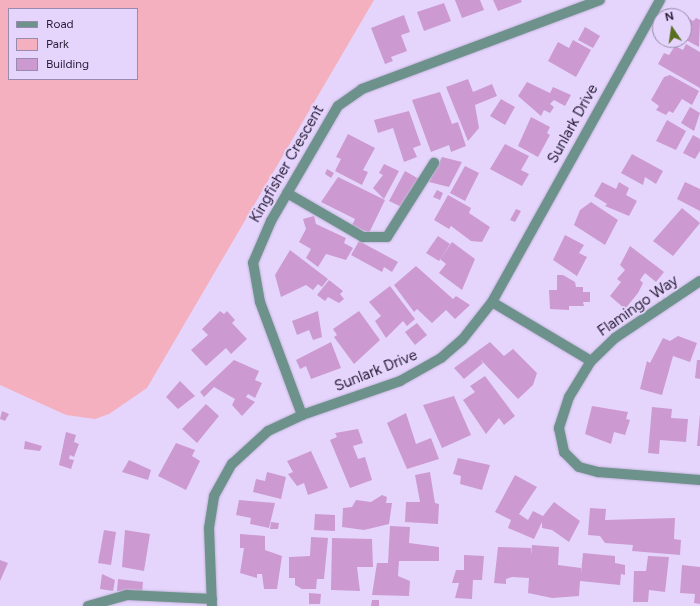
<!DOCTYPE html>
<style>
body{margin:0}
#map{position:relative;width:700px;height:606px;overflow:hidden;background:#e5d5fd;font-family:Figtree,sans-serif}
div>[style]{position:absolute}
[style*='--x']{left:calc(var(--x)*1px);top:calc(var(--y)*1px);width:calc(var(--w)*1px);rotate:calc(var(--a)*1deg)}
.green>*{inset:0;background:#f4b0bf}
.building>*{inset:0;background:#cc9ad0}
.roads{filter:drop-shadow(0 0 1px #c3b4d9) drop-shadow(0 0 1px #c3b4d9)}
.minor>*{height:10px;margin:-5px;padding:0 5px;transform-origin:5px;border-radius:5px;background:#6d928c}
span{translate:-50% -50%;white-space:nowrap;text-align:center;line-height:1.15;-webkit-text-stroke:4px #e5d5fd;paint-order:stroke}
.street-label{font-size:15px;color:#281d36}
.legend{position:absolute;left:8px;top:8px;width:130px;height:72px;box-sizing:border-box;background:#e5d5fd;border:1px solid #998bad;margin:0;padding:5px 7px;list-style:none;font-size:12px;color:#281d36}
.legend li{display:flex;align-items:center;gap:8px;height:20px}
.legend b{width:20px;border:1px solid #998bad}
.north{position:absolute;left:652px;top:8px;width:40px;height:40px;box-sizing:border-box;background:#e5d5fd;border:1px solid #998bad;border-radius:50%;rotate:347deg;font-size:11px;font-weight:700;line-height:16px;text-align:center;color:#281d36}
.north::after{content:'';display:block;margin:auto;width:14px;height:18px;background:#596f20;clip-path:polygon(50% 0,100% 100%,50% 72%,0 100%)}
</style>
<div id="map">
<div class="green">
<i style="clip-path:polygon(evenodd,0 0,374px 0,147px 388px,109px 414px,95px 419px,66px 415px,0 385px,0 0,9px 9px,137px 9px,137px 79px,9px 79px,9px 9px)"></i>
</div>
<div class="building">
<i style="clip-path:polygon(455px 0,480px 0,484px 10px,462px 18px)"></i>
<i style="clip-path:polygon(493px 0,521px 0,522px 2px,498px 11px)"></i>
<i style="clip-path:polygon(444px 3px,451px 21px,424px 31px,417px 12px)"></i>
<i style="clip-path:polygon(404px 15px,410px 32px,401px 35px,407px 51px,391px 57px,393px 61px,385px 64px,371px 28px)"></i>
<i style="clip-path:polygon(685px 16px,693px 21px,696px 18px,700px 20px,699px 47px,686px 40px)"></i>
<i style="clip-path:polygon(585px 27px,600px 36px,593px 48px,578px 40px)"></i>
<i style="clip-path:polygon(573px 40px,591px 50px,576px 77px,548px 61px,558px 42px,569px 48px)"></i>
<i style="clip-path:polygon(686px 44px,700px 52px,700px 88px,658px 64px,664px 53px,669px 55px,675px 46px,683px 50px)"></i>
<i style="clip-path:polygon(670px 75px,699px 91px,692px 105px,682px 99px,673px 113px,669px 111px,666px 115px,656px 110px,659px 106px,651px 100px,664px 77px)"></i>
<i style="clip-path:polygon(468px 79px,473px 92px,492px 84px,497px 96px,475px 105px,479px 128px,468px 141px,446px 87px)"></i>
<i style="clip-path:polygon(527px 82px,550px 93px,553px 87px,571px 95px,565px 106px,554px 100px,550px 104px,554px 107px,550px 113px,544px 110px,541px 116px,518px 96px)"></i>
<i style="clip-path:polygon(440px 92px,452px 124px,458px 122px,466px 146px,451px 152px,449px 145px,431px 152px,412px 100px)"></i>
<i style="clip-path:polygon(501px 99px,515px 107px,505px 125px,490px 116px)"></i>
<i style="clip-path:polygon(690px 107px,700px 113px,694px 131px,681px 123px)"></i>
<i style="clip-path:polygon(409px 111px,421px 145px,413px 148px,417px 157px,404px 162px,393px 128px,378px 133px,374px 120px)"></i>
<i style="clip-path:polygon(531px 117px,550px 127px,547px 133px,550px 135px,538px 157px,518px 146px)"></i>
<i style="clip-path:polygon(667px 120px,686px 131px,676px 150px,656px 141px)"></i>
<i style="clip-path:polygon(348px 134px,375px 148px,363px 170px,368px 172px,362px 185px,335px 171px,341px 159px,336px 157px)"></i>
<i style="clip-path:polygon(693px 135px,700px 139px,700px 151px,695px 159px,683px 153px)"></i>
<i style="clip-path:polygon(505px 144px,529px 156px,521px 170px,529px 174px,522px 186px,490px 169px)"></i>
<i style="clip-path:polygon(632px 154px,663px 171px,656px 184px,645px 177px,643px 185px,621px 173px)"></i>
<i style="clip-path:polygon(442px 157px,462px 162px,449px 187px,429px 182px)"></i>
<i style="clip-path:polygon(384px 164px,399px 171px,384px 199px,373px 188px,383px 175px,379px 173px)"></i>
<i style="clip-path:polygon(465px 166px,479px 173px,465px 201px,450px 193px)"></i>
<i style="clip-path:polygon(327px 169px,334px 173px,331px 178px,325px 174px)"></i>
<i style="clip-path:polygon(405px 171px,419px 179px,404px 208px,389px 201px)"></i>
<i style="clip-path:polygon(338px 177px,385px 200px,369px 233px,352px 225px,355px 219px,321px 202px)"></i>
<i style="clip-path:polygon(602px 182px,616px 189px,619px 182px,629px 188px,626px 195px,637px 201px,629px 216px,605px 206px,607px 204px,594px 196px)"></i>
<i style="clip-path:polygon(685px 182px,700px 189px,700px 211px,677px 199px)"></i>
<i style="clip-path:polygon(437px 190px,443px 193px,440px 200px,433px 197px)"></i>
<i style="clip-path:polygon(448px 195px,471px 208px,469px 213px,490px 227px,482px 242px,471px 241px,451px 226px,449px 229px,434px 220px)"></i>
<i style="clip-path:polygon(591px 202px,618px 220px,605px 245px,574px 225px,580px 210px)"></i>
<i style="clip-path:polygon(682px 208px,700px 223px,673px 256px,653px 241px)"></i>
<i style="clip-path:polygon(516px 209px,521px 211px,515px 222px,510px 220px)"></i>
<i style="clip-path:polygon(314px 216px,316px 224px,346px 238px,344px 243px,353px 248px,346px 260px,326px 254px,318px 267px,306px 258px,311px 249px,299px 242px,306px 229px,303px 219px)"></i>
<i style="clip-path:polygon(565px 235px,584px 245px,579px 253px,587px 257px,577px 276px,553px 260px)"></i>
<i style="clip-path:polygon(438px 236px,450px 244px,439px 261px,426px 253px)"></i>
<i style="clip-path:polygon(359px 241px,398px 262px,392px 272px,384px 267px,382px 272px,351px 255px)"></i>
<i style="clip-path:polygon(452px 242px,475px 259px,462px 290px,439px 273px,446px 264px,440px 259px)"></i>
<i style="clip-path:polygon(630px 246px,664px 272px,656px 282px,645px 273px,640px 280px,643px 283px,638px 293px,625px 309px,610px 296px,621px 282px,617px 279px,625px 270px,620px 265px)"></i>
<i style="clip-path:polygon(290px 250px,328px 279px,322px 287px,318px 284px,313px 290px,306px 285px,281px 297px,275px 275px)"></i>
<i style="clip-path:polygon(416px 266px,453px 299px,456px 296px,470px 305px,455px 319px,446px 310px,432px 323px,417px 309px,414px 312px,394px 285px)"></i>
<i style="clip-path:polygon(557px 275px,563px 275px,575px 282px,576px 287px,583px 287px,583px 292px,590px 292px,590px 302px,583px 302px,584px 306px,569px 306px,569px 310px,550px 309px,549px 290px,557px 290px)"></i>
<i style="clip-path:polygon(329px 280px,343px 291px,340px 294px,344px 299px,339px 303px,328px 297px,325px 301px,317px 295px)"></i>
<i style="clip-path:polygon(390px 286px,415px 319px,407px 326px,403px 321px,386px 338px,375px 321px,381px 316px,369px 302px)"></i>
<i style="clip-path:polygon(220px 311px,224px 314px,227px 311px,235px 320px,232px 323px,247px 339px,231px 354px,226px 348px,206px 366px,191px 350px,208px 335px,202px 329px)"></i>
<i style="clip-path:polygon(318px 311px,322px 337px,313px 340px,309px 330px,297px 335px,292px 321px)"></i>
<i style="clip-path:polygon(359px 311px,380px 340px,354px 364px,334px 337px,337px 335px,333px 329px)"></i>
<i style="clip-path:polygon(417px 323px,427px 335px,415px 345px,405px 332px)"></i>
<i style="clip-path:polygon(678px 336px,697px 343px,690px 362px,673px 356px,662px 395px,640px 389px,647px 361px,650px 363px,663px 338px,670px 341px)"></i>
<i style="clip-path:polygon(331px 342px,341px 368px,311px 379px,306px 366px,300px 369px,296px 360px)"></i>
<i style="clip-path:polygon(490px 342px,504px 356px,513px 349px,537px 373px,533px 385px,518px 399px,480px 359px,483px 363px,464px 379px,454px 368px)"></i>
<i style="clip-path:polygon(234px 360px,259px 371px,255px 380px,262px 383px,255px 398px,248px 394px,246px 397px,255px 402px,242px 416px,232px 405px,235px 399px,214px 387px,204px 397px,200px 392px)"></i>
<i style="clip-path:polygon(697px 360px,700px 360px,700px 379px,695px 378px)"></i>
<i style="clip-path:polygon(485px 376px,515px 416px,504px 425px,499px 418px,486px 434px,463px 400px,475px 392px,470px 386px)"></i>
<i style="clip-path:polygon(180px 381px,195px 396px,178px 409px,166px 397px)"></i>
<i style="clip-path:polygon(454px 396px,471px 435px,442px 448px,423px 405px)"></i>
<i style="clip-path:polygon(206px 404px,219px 416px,197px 443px,182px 429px)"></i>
<i style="clip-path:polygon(592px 406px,628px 412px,626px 419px,630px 420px,625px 435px,614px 432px,611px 444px,585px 434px)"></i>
<i style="clip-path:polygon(652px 407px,672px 409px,671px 418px,688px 419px,686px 442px,660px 440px,659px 454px,648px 453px)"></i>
<i style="clip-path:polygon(2px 411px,9px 414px,5px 421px,0 419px)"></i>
<i style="clip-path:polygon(406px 413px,416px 444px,431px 438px,439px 459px,407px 469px,387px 423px)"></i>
<i style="clip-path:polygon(700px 414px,700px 446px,697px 446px)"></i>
<i style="clip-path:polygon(358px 429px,363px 443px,353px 446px,358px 459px,365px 457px,372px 480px,350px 488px,330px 440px,337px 437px,335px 433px)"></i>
<i style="clip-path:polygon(66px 432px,76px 435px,74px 442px,79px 444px,74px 457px,70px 455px,69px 459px,74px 460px,71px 469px,59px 465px)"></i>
<i style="clip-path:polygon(25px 441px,42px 446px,40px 451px,24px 449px)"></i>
<i style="clip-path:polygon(176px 443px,195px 450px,192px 456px,200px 461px,186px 490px,158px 476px)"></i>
<i style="clip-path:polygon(311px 451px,328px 488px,308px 495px,304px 483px,297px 486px,288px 474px,293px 472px,287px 461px)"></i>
<i style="clip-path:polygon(458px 458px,490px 465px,482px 490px,460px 484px,461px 476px,453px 474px)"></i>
<i style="clip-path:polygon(129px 460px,151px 470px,148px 480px,122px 472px)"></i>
<i style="clip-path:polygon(267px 472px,286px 477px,281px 499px,253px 492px,256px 479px,265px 481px)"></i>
<i style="clip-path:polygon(430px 472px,435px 503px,439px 504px,438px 524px,405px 522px,406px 502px,420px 502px,415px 475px)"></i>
<i style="clip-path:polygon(515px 475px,537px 487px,519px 514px,528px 520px,533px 511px,543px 516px,554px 502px,580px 521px,569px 542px,552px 530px,542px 528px,542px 522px,534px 539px,508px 528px,511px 520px,495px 512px)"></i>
<i style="clip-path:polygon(382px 495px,387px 497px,386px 503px,392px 503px,389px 524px,364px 530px,342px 527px,343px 508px,352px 507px,356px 500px,371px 502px)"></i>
<i style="clip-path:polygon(239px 500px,275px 503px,269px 528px,250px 524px,251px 518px,236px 515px)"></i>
<i style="clip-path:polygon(590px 508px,606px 509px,605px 520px,675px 518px,674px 539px,681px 540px,680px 555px,632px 551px,633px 545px,605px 543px,600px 536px,588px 535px)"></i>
<i style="clip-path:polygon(315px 514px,335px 515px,335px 531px,314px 530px)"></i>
<i style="clip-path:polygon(271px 522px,279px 523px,278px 529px,270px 529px)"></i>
<i style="clip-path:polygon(390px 526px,410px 527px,409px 543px,439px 547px,439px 561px,399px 561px,398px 576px,410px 581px,409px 596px,372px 595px,377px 563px,388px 563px)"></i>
<i style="clip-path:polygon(104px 530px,116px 532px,111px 565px,98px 563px)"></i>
<i style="clip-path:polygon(125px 530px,150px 534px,144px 571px,122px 567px)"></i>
<i style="clip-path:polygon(240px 534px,265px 536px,265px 550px,282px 556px,277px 589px,264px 589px,262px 574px,257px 574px,257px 578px,240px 573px,244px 548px,240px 548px)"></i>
<i style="clip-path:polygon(311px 537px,328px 538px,324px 579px,317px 579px,316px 589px,302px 589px,295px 585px,295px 578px,289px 578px,289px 557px,310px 556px)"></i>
<i style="clip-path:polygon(332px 538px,372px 539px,373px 567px,357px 567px,360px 591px,331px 590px)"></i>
<i style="clip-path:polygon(532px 545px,559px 547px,558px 565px,581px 568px,581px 573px,583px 553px,615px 556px,615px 563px,625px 565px,625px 575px,621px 574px,620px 585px,580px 581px,579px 596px,552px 598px,528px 593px,529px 578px,512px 577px,506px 579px,506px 584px,494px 583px,498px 547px,531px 548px,531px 556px)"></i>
<i style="clip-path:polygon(464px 555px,484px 556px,482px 580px,473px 580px,472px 599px,455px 598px,459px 583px,452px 583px,456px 570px,464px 570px)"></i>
<i style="clip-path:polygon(648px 556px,669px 557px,665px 592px,649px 590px,648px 602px,633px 602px,634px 571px,646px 571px)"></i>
<i style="clip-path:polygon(0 560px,8px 563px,0 581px)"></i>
<i style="clip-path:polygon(682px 565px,700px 567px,700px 604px,694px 603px,695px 594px,680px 593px)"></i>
<i style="clip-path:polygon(102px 574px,115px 580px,113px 591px,100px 589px)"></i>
<i style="clip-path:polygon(118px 579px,143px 582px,142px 593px,117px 591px)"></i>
<i style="clip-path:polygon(309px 593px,321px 594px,320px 604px,309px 604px)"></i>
<i style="clip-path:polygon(372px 600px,379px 600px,379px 606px,371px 606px)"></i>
</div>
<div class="roads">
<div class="minor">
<i style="--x:287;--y:193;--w:88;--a:30.1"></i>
<i style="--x:363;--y:237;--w:24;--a:0"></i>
<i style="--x:387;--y:237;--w:88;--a:-57.6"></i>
<i style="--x:700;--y:281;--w:102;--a:146.2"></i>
<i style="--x:615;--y:338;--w:33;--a:136"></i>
<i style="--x:591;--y:361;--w:42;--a:121.4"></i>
<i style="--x:569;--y:397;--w:33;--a:108"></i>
<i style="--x:559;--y:428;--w:25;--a:78"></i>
<i style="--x:564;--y:452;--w:21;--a:45"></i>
<i style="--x:579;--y:467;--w:20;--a:15"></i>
<i style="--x:598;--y:472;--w:102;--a:4.5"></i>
<i style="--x:492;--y:302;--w:115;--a:30.8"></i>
<i style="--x:302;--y:415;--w:121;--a:-110.4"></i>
<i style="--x:260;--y:302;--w:40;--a:-100"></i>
<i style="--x:253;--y:263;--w:46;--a:-66.8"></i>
<i style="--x:271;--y:221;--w:133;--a:-59.8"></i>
<i style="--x:338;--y:106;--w:29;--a:-35"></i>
<i style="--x:362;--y:89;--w:254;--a:-20.5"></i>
<i style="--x:88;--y:606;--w:41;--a:-15.8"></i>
<i style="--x:127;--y:595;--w:85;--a:2.7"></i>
<i style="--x:212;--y:606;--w:78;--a:-92.2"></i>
<i style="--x:209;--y:528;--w:32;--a:-81"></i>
<i style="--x:214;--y:496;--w:37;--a:-61"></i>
<i style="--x:232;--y:464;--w:49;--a:-42.5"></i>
<i style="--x:268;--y:431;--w:38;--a:-25"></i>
<i style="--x:302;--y:415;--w:104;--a:-19.1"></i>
<i style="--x:400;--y:381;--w:47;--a:-29.3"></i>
<i style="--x:441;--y:358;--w:28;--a:-41"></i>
<i style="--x:462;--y:340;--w:48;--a:-51.7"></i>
<i style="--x:492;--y:302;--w:346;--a:-60.9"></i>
</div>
</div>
<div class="street-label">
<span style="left:573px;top:124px;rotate:-61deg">Sunlark Drive</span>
<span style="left:287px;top:164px;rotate:-60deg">Kingfisher Crescent</span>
<span style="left:638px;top:306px;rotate:-35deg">Flamingo Way</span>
<span style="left:376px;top:371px;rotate:-22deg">Sunlark Drive</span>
</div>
<ul class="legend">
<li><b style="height:5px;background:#6d928c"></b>Road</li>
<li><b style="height:11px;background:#f4b0bf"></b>Park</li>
<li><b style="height:11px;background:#cc9ad0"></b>Building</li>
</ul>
<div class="north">N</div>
</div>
